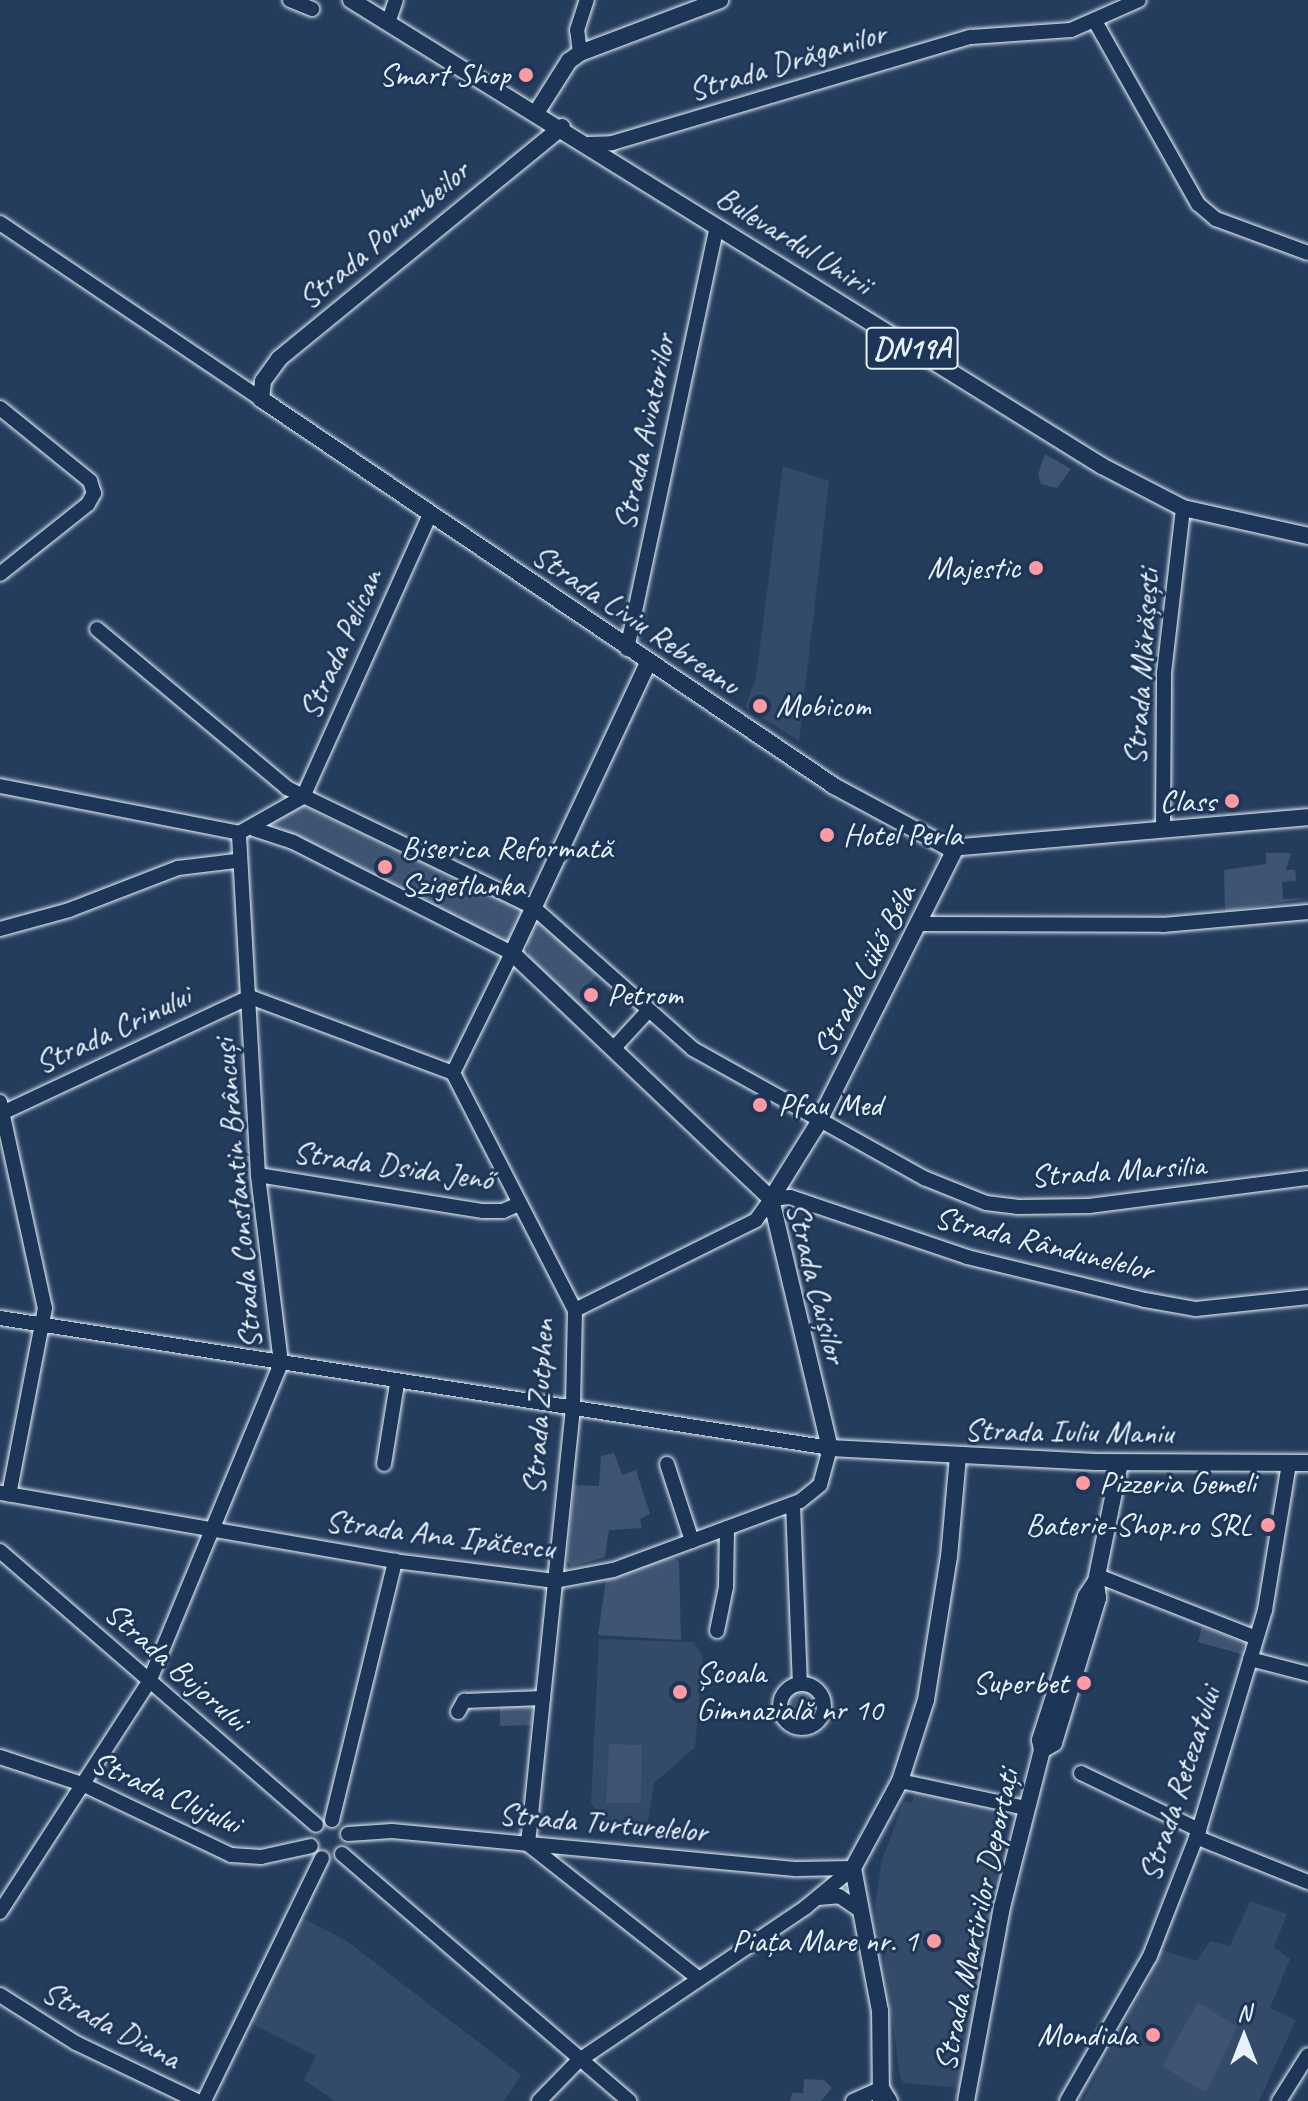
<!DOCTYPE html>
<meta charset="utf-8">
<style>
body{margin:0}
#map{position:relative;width:1308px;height:2101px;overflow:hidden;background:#253d5d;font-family:Caveat,sans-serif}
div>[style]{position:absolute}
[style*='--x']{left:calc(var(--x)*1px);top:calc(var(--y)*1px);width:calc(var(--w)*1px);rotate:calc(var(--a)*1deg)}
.built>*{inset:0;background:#334a68}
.green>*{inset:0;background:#3e5472}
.round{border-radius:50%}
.roads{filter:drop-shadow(0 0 2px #e8f1f8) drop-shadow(0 0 2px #e8f1f8)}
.minor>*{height:14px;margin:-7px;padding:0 7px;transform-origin:7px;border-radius:7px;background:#1d3557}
.minor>.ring{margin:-7px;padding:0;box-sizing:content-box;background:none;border:14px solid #1d3557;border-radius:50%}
.major>*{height:16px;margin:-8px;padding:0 8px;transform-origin:8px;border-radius:8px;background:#1d3557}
.dots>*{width:22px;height:22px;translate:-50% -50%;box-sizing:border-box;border:4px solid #1d3557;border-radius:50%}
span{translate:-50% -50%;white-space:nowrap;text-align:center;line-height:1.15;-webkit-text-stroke:6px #1d3557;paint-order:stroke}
.shield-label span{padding:2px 6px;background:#1d3557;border:2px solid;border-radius:6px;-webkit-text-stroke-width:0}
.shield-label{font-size:30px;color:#e8f1f8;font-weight:700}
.street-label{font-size:32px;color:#e8f1f8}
.poi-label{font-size:32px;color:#e8f1f8}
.right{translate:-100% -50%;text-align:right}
.left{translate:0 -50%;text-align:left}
.north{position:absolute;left:1204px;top:1997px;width:80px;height:80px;-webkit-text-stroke:6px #1d3557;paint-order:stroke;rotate:0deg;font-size:22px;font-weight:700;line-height:32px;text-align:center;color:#e8f1f8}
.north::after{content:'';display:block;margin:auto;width:28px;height:36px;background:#e8f1f8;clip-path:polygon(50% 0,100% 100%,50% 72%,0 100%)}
</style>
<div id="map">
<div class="built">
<i style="clip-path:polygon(783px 466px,829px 481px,799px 741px,745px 707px,756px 678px)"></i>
<i style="clip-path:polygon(599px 1639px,694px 1642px,703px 1657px,695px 1747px,654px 1783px,647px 1827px,608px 1826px,591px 1803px)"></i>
<i style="clip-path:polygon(915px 1792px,1007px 1811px,961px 2088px,903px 2083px,900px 2075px,884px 1960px,887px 1942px,879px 1940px,875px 1907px,882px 1860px,904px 1801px,912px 1803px)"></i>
<i style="clip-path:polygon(1250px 1901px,1287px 1914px,1274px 1947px,1290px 1959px,1270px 2008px,1296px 2020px,1259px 2101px,1083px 2101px,1149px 1978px,1159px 1949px,1197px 1961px,1210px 1941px,1230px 1946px)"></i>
<i style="clip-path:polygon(303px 1918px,348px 1942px,521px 2075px,504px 2101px,335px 2101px,304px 2080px,316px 2056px,249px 2022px)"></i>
</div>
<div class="green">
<i style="clip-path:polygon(1045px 454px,1071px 469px,1057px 488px,1041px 484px,1038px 474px)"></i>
<i style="clip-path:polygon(299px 804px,524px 910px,509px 945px,274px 826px,273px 821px)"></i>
<i style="clip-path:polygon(1266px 853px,1291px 853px,1286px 870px,1295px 870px,1296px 881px,1282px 882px,1283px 899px,1308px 898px,1225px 911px,1224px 870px,1266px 864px)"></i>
<i style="clip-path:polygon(538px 917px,599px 973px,580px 992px,589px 1007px,585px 1012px,529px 967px,527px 938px)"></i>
<i style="clip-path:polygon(614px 1453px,622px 1475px,636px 1470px,650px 1514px,640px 1519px,642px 1528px,609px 1530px,605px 1557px,571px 1567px,567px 1561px,574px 1485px,599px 1486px,601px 1456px)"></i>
<i style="clip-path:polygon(671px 1557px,679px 1561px,681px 1640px,598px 1635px,606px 1579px)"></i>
<i style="clip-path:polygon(1202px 1627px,1244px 1642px,1241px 1654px,1198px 1642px)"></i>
<i class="round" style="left:788px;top:1690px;width:28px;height:28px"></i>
<i style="clip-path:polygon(534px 1701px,532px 1725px,500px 1726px,500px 1702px)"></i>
<i style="clip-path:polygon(609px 1744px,642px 1745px,641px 1803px,606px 1803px)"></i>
<i style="clip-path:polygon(1198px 2002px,1237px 2027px,1206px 2093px,1162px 2066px)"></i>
<i style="clip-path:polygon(804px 2079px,824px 2080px,832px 2088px,821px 2101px,790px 2101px,792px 2093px,803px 2093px)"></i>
</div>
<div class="roads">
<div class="minor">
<i style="--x:290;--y:0;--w:24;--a:22"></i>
<i style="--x:388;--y:23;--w:24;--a:-71"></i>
<i style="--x:1096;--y:23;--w:208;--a:60.6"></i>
<i style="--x:1198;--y:204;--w:23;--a:40"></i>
<i style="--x:1216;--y:219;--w:98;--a:20.3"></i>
<i style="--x:580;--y:53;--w:23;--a:-97"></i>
<i style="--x:577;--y:30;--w:32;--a:-72"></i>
<i style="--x:588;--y:144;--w:24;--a:-2"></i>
<i style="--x:612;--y:143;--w:374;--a:-16.5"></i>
<i style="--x:971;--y:37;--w:100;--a:-4"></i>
<i style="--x:1071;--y:30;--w:74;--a:-23.8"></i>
<i style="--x:0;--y:223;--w:315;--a:34"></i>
<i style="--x:0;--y:408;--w:116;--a:39"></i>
<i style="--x:90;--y:481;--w:13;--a:72"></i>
<i style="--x:94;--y:493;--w:13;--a:119"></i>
<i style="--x:88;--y:504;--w:112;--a:141.5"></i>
<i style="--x:97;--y:629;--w:248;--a:39.9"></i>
<i style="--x:287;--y:788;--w:273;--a:25.8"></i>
<i style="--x:533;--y:907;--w:214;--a:41.6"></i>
<i style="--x:693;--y:1049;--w:265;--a:29.2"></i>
<i style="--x:924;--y:1178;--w:67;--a:22"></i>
<i style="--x:986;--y:1203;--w:31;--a:7"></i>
<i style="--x:1017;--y:1207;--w:72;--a:-0.8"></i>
<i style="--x:1089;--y:1206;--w:221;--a:-7.3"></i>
<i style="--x:627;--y:649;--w:432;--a:-78"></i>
<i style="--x:0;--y:786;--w:244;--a:11.1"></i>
<i style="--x:239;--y:833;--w:73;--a:-29.4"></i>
<i style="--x:303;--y:797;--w:310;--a:-65.8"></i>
<i style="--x:254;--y:829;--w:41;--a:18.4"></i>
<i style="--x:293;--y:842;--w:246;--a:26.9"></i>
<i style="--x:512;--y:953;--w:134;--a:116.2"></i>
<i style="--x:1163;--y:829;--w:156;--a:-89.6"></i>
<i style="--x:1164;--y:673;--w:166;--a:-83.4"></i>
<i style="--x:921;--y:924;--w:242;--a:0.2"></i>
<i style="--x:1163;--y:925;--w:146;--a:-5.1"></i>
<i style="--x:0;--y:929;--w:72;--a:-15.4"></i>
<i style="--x:69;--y:910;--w:117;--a:-21.1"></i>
<i style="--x:178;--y:868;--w:58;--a:-6.9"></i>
<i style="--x:250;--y:997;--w:217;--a:20.5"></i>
<i style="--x:453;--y:1073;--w:267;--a:62.8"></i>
<i style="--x:575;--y:1310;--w:98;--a:91.2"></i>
<i style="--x:573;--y:1408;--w:439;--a:95.9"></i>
<i style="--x:613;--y:1049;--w:50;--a:-47.4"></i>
<i style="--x:0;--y:1102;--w:211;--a:77.7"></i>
<i style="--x:45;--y:1308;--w:190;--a:100.9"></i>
<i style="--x:0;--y:1114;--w:276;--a:-25.1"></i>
<i style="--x:258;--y:1175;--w:228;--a:9.1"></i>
<i style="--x:483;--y:1211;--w:20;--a:0"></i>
<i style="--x:503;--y:1211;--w:17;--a:-24"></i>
<i style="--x:575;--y:1310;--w:202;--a:-26.4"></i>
<i style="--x:756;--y:1220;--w:26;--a:-54"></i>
<i style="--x:771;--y:1199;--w:19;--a:-6"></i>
<i style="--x:790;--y:1197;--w:187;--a:18.7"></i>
<i style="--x:967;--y:1257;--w:183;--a:13.6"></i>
<i style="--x:1145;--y:1300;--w:52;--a:10"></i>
<i style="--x:1196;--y:1309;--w:113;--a:-6.1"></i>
<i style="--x:0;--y:1318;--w:840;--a:8.9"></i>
<i style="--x:830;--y:1448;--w:38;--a:105"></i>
<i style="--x:820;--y:1485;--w:26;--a:141"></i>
<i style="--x:800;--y:1501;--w:199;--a:159.7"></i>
<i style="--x:613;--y:1570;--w:59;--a:169.3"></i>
<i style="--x:555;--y:1581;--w:161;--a:-172.9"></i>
<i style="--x:395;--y:1561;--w:401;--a:-170.2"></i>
<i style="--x:384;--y:1464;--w:81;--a:-80.8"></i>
<i style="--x:667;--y:1464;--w:81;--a:72"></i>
<i style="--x:793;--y:1504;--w:180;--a:87.8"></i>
<i style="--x:0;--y:1551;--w:418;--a:40.9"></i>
<i style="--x:1098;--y:1576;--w:170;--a:21.4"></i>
<i style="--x:717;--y:1631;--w:45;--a:-78.4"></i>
<i style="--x:726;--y:1587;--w:59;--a:-89"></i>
<i style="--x:1250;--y:1659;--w:60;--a:14.5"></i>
<i class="ring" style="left:780px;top:1684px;width:30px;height:30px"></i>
<i style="--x:458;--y:1712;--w:13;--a:-61"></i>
<i style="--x:464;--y:1701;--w:79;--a:-2.2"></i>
<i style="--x:0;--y:1757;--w:86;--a:18.2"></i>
<i style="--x:82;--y:1784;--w:165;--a:25.5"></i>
<i style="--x:231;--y:1855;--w:30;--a:4"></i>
<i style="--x:261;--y:1857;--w:51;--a:-12.4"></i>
<i style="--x:1081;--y:1773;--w:131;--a:25.8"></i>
<i style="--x:900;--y:1781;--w:129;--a:12.1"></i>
<i style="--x:332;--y:1820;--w:267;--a:-76.3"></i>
<i style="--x:348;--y:1834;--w:44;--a:-3.9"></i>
<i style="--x:392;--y:1831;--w:407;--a:5.4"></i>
<i style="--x:797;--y:1869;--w:56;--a:-1"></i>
<i style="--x:1196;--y:1837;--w:121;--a:21.9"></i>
<i style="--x:529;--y:1845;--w:215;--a:38.2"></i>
<i style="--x:342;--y:1854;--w:379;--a:40.7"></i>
<i style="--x:818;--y:1898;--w:21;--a:-5"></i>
<i style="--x:839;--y:1896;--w:23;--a:34"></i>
<i style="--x:0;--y:1912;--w:274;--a:-57.1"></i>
<i style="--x:149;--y:1682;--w:345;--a:-67.5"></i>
<i style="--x:281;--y:1363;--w:189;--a:-97"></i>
<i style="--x:258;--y:1175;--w:343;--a:-93.2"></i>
<i style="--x:0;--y:1995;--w:90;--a:32.3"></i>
<i style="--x:76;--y:2043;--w:134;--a:25.6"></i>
<i style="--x:204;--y:2101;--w:270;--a:-64.1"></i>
<i style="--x:539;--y:2101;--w:56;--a:-45.7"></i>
<i style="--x:578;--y:2061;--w:275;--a:-34"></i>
<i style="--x:806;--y:1907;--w:61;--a:-39.7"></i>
<i style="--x:853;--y:2101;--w:32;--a:-24"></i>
<i style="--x:882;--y:2088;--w:15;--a:58"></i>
<i style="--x:1067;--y:2101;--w:167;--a:-60.2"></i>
<i style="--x:1150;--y:1956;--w:135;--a:-68.7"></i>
<i style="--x:1199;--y:1830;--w:230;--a:-73.3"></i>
<i style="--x:1265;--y:1610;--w:149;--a:-80.7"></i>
<i style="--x:1279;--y:2101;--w:54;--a:-57.8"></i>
</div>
<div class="major">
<i style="--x:351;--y:0;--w:884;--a:31.82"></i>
<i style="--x:1102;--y:466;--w:91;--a:27.4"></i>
<i style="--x:1183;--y:508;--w:128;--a:12.6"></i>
<i style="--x:536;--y:113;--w:62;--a:-57.6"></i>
<i style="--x:569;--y:61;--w:14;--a:-36"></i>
<i style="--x:580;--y:53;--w:150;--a:-20.7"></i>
<i style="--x:562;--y:127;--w:366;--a:140.7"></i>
<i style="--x:279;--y:359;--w:27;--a:126"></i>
<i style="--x:263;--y:381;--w:18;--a:96"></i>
<i style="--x:261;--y:399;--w:691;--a:34.03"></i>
<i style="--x:834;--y:786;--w:131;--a:28.3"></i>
<i style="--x:949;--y:848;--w:360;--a:-4.9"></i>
<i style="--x:648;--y:663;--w:320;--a:115.1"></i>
<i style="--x:512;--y:953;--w:357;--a:43.5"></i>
<i style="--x:771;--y:1199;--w:256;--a:76.7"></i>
<i style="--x:830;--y:1448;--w:266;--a:3"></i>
<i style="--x:1096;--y:1462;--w:212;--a:0.3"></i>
<i style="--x:771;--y:1199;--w:87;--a:-58.1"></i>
<i style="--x:817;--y:1125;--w:308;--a:-63.4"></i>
<i style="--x:1042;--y:1750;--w:14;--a:-30"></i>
<i style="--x:1054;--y:1743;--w:152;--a:-73.1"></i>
<i style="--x:1098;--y:1598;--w:17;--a:-97"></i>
<i style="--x:881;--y:2101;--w:90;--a:-90.6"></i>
<i style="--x:880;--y:2011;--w:146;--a:-100.7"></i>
<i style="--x:853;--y:1868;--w:99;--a:-61.6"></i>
<i style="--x:900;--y:1781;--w:85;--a:-72.2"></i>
<i style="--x:926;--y:1700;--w:145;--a:-80.9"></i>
<i style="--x:949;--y:1557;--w:100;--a:-84.9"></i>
<i style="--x:966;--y:2101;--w:197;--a:-79.5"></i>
<i style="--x:1002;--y:1907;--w:162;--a:-75.7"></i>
<i style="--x:1042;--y:1750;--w:10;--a:-101"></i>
<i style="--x:1040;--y:1740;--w:151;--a:-72.3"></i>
<i style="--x:1086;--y:1596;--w:18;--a:-56"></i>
<i style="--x:1096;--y:1581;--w:120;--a:-78.5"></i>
</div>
</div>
<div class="dots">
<i style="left:526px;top:75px;background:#ff9aa2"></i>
<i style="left:1036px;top:568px;background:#ff9aa2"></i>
<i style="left:760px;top:706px;background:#ff9aa2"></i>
<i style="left:1232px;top:801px;background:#ff9aa2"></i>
<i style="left:827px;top:835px;background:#ff9aa2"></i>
<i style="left:385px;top:867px;background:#ff9aa2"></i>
<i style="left:591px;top:995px;background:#ff9aa2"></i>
<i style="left:760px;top:1105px;background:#ff9aa2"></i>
<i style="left:1083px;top:1483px;background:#ff9aa2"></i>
<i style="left:1268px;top:1525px;background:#ff9aa2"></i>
<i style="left:1084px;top:1683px;background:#ff9aa2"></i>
<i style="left:680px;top:1692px;background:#ff9aa2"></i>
<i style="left:934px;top:1941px;background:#ff9aa2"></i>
<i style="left:1153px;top:2035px;background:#ff9aa2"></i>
</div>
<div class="shield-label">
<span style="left:912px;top:348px">DN19A</span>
</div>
<div class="street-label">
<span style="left:787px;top:62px;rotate:-17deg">Strada Drăganilor</span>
<span style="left:384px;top:235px;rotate:-40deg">Strada Porumbeilor</span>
<span style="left:794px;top:241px;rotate:32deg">Bulevardul Unirii</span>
<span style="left:645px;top:432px;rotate:-78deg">Strada Aviatorilor</span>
<span style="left:636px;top:620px;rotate:34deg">Strada Liviu Rebreanu</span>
<span style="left:341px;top:644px;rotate:-66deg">Strada Pelican</span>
<span style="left:1142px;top:667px;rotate:-86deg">Strada Mărășești</span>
<span style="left:865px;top:971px;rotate:-63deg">Strada Lükő Béla</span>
<span style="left:113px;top:1030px;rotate:-25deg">Strada Crinului</span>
<span style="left:393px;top:1166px;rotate:8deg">Strada Dsida Jenő</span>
<span style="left:1118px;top:1171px;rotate:-4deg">Strada Marsilia</span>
<span style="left:238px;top:1194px;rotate:-95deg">Strada Constantin Brâncuși</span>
<span style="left:1044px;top:1244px;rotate:14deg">Strada Rândunelelor</span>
<span style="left:816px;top:1283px;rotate:76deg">Strada Caișilor</span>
<span style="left:539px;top:1407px;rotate:-87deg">Strada Zutphen</span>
<span style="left:1069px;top:1432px;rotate:1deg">Strada Iuliu Maniu</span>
<span style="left:440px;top:1535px;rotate:7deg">Strada Ana Ipătescu</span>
<span style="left:176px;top:1667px;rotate:41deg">Strada Bujorului</span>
<span style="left:1180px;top:1784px;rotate:-72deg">Strada Retezatului</span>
<span style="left:166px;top:1793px;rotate:24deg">Strada Clujului</span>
<span style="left:603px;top:1823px;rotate:5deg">Strada Turturelelor</span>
<span style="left:977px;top:1920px;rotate:-78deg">Strada Martirilor Deportați</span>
<span style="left:111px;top:2025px;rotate:28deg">Strada Diana</span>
</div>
<div class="poi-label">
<span class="right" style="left:510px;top:75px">Smart Shop</span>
<span class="right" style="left:1020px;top:568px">Majestic</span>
<span class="left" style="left:776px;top:706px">Mobicom</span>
<span class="right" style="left:1216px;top:801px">Class</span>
<span class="left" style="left:843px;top:835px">Hotel Perla</span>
<span class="left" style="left:401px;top:867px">Biserica Reformată<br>Szigetlanka</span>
<span class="left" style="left:607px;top:995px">Petrom</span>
<span class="left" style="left:778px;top:1105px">Pfau Med</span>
<span class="left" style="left:1099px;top:1483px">Pizzeria Gemeli</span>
<span class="right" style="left:1252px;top:1525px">Baterie-Shop.ro SRL</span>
<span class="left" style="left:696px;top:1692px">Școala<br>Gimnazială nr 10</span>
<span class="right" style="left:1068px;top:1683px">Superbet</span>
<span class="right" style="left:918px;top:1941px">Piața Mare nr. 1</span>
<span class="right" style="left:1137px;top:2035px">Mondiala</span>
</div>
<div class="north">N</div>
</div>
